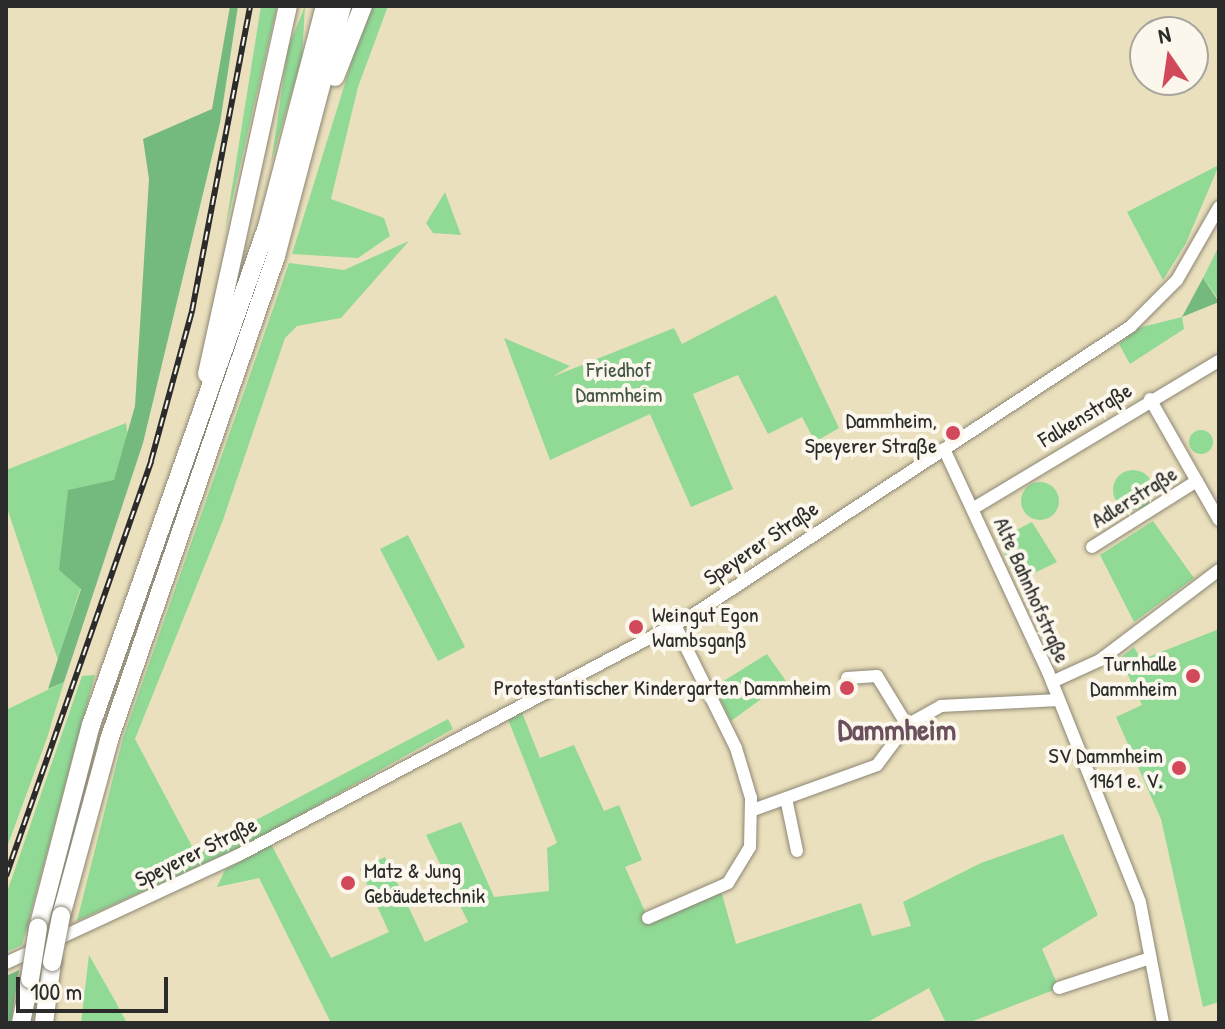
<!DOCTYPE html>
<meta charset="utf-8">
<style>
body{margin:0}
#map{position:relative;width:1225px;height:1029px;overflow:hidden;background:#ebe0bd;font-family:"Patrick Hand",sans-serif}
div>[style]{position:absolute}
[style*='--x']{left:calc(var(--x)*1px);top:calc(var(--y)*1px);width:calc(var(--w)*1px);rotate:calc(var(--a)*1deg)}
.green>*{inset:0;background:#90da96}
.round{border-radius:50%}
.forest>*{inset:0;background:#74ba7f}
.roads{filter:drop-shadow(0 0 2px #8b8674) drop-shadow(0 0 2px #8b8674)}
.minor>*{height:12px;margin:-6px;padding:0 6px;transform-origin:6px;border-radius:6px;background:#fff}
.highway>*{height:18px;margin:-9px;padding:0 9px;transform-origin:9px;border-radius:9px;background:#fff}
.rail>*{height:6px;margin-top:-3px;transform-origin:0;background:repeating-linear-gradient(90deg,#fbf7ec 0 9px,#2b2b2b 0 18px);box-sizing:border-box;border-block:2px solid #2b2b2b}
.bridges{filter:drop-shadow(0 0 2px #8b8674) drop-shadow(0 0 2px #8b8674)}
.highway-bridge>*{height:18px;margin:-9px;padding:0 9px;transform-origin:9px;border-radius:9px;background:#fff}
.dots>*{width:22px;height:22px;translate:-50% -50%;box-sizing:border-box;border:4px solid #fbf7ec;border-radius:50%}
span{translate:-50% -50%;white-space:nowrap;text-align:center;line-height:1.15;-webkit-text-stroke:8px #fbf7ec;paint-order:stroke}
.park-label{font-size:22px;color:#445746}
.street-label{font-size:22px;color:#2b2b2b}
.poi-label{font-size:22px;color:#2b2b2b}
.right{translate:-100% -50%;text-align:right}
.left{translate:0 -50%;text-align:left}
.district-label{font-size:30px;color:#6a4f5c;font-weight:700}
.frame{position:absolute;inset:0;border:8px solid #2b2b2b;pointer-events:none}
.north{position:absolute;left:1129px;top:16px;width:80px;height:80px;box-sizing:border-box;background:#fbf7ec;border:2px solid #a8a59f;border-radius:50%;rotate:347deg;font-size:22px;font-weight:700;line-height:32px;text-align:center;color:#2b2b2b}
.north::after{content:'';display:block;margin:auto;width:28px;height:36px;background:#d1495b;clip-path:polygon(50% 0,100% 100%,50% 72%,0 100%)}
.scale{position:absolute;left:16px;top:977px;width:152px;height:36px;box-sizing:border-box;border:4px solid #2b2b2b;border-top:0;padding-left:10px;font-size:24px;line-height:28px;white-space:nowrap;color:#2b2b2b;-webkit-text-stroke:6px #fbf7ec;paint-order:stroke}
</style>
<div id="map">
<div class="green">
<i style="clip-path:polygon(261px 6px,277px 6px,225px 231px)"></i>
<i style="clip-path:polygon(305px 6px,302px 57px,271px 163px,288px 48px)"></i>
<i style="clip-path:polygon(369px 6px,388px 6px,358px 87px,331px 199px,384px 218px,390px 236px,358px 258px,292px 254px)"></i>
<i style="clip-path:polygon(1219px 165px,1186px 243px,1163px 280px,1127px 212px)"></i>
<i style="clip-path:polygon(445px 192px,461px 235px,433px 233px,426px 223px)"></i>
<i style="clip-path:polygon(409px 241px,341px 318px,297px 326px,285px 338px,223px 520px,135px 739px,195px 852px,448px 719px,453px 729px,254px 841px,77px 921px,123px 738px,289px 263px,344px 270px)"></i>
<i style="clip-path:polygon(1219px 246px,1219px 300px,1203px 278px)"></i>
<i style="clip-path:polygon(776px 295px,839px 428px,815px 442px,802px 417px,768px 434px,738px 375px,693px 394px,733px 489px,691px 507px,650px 414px,550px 460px,504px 338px,570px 366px,552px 377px,674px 328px,682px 344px)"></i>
<i style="clip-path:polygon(1182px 317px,1184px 329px,1130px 364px,1119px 344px,1138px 328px)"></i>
<i style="clip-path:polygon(126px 423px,128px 436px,58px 660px,6px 505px,6px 470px)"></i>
<i class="round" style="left:1189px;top:430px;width:24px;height:24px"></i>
<i class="round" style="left:1113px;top:470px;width:40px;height:40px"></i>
<i class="round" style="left:1021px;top:482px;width:38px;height:38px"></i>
<i style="clip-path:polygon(1153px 521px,1194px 578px,1134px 622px,1100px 555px)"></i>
<i style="clip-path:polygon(1032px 522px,1057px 562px,1016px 582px,999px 539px)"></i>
<i style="clip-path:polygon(408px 535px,465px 647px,438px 661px,380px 549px)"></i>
<i style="clip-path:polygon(1219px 629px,1219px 1002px,1203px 1007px,1161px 819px,1116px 717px,1142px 705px,1120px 658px,1134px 647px,1141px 660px)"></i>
<i style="clip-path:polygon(767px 654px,786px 681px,731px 721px,714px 687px)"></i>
<i style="clip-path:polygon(95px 675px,22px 945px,6px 952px,6px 895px,82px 676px)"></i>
<i style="clip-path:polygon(64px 682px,47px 738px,6px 850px,6px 710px)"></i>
<i style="clip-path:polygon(521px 710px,540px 758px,574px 745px,604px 811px,619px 805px,642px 860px,625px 867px,648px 918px,720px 887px,736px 944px,861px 903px,872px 936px,911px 926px,903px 902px,981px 863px,1063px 834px,1098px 915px,1042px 949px,1059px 988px,968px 1023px,946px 1023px,929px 988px,866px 1023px,331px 1023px,259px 878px,217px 887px,225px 870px,271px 844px,331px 958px,389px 932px,360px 869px,385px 857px,425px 942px,468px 922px,426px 835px,461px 822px,494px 897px,549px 891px,547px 848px,557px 843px,507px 717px)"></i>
<i style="clip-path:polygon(89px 955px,114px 999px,127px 1023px,81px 1023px)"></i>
</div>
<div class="forest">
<i style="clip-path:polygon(230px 6px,238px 6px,220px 123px,143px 443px,64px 682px,48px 689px,81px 589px,59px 570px,68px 490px,114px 480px,135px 406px,149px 179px,143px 139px,212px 109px)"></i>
<i style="clip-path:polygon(1203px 278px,1219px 302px,1182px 317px)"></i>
<i style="clip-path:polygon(19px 970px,11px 1023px,6px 1023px,6px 976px)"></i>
</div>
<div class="roads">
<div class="minor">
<i style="--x:1150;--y:399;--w:139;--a:60.3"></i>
<i style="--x:944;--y:449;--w:246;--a:65"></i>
<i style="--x:1048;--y:672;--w:248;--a:68.2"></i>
<i style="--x:1140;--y:902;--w:123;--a:79.2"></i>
<i style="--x:974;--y:508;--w:286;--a:-31"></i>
<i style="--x:1092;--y:547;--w:124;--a:-32.2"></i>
<i style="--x:847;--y:678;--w:30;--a:-4"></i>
<i style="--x:877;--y:676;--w:57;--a:58.5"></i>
<i style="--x:1052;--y:682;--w:53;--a:-24.6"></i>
<i style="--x:1100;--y:660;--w:149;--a:-37.1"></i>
<i style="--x:787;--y:803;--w:49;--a:78.2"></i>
<i style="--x:753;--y:810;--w:132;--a:-19.9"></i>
<i style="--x:877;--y:765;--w:50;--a:-53.1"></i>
<i style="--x:907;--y:725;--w:39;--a:-29"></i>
<i style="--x:941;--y:706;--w:117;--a:-2.9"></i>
<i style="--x:648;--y:918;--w:87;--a:-23.6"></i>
<i style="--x:728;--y:883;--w:42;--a:-58.6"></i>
<i style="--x:750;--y:847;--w:49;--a:-88.8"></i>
<i style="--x:751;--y:798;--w:52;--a:-106.7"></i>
<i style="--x:736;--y:748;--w:137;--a:-116.4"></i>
<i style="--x:6;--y:963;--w:257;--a:-24.9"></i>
<i style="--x:239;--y:855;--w:511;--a:-27.87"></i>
<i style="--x:691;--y:616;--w:526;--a:-33.36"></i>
<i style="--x:1130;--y:327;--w:66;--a:-45"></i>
<i style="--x:1177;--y:280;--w:84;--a:-60.1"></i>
<i style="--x:1059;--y:988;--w:96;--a:-18.2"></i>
</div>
<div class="highway">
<i style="--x:335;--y:77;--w:76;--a:-68.5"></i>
<i style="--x:207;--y:374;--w:377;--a:-77.6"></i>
<i style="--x:61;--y:916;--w:182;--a:-74.7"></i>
<i style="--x:109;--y:740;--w:512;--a:-70.96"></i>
<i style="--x:276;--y:256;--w:259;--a:-75.2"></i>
<i style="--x:38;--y:928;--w:210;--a:-75.4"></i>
<i style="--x:91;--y:725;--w:528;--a:-70.54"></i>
<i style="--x:267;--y:227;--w:228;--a:-75.3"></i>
<i style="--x:21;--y:1023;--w:45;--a:-78.4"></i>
<i style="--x:44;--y:1023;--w:62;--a:-82.5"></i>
</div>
</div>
<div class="rail">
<i style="--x:6;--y:876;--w:440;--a:-70.7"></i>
<i style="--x:151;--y:461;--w:156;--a:-74.7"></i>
<i style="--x:192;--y:311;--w:310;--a:-79.2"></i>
</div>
<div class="bridges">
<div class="highway-bridge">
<i style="--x:52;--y:962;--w:47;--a:-78.9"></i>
<i style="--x:30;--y:979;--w:52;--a:-81.1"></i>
</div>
</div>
<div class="dots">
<i style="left:953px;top:433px;background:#d1495b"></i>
<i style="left:636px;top:627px;background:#d1495b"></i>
<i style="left:1193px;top:676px;background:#d1495b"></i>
<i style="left:847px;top:688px;background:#d1495b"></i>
<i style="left:1179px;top:768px;background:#d1495b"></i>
<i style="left:348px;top:883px;background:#d1495b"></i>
</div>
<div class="park-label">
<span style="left:619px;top:382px">Friedhof<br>Dammheim</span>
</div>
<div class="street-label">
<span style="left:1085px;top:415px;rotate:-31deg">Falkenstraße</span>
<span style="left:1134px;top:497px;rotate:-32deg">Adlerstraße</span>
<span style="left:761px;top:543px;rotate:-34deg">Speyerer Straße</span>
<span style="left:1032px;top:590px;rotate:66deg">Alte Bahnhofstraße</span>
<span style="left:196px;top:852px;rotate:-26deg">Speyerer Straße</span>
</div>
<div class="poi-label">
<span class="right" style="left:937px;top:433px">Dammheim,<br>Speyerer Straße</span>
<span class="left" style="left:652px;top:627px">Weingut Egon<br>Wambsganß</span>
<span class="right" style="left:1177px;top:676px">Turnhalle<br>Dammheim</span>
<span class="right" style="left:831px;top:688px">Protestantischer Kindergarten Dammheim</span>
<span class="right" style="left:1163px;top:768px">SV Dammheim<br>1961 e. V.</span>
<span class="left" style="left:364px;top:883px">Matz &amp; Jung<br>Gebäudetechnik</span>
</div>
<div class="district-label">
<span style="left:897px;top:729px">Dammheim</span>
</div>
<div class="frame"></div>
<div class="north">N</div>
<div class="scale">100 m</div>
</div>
